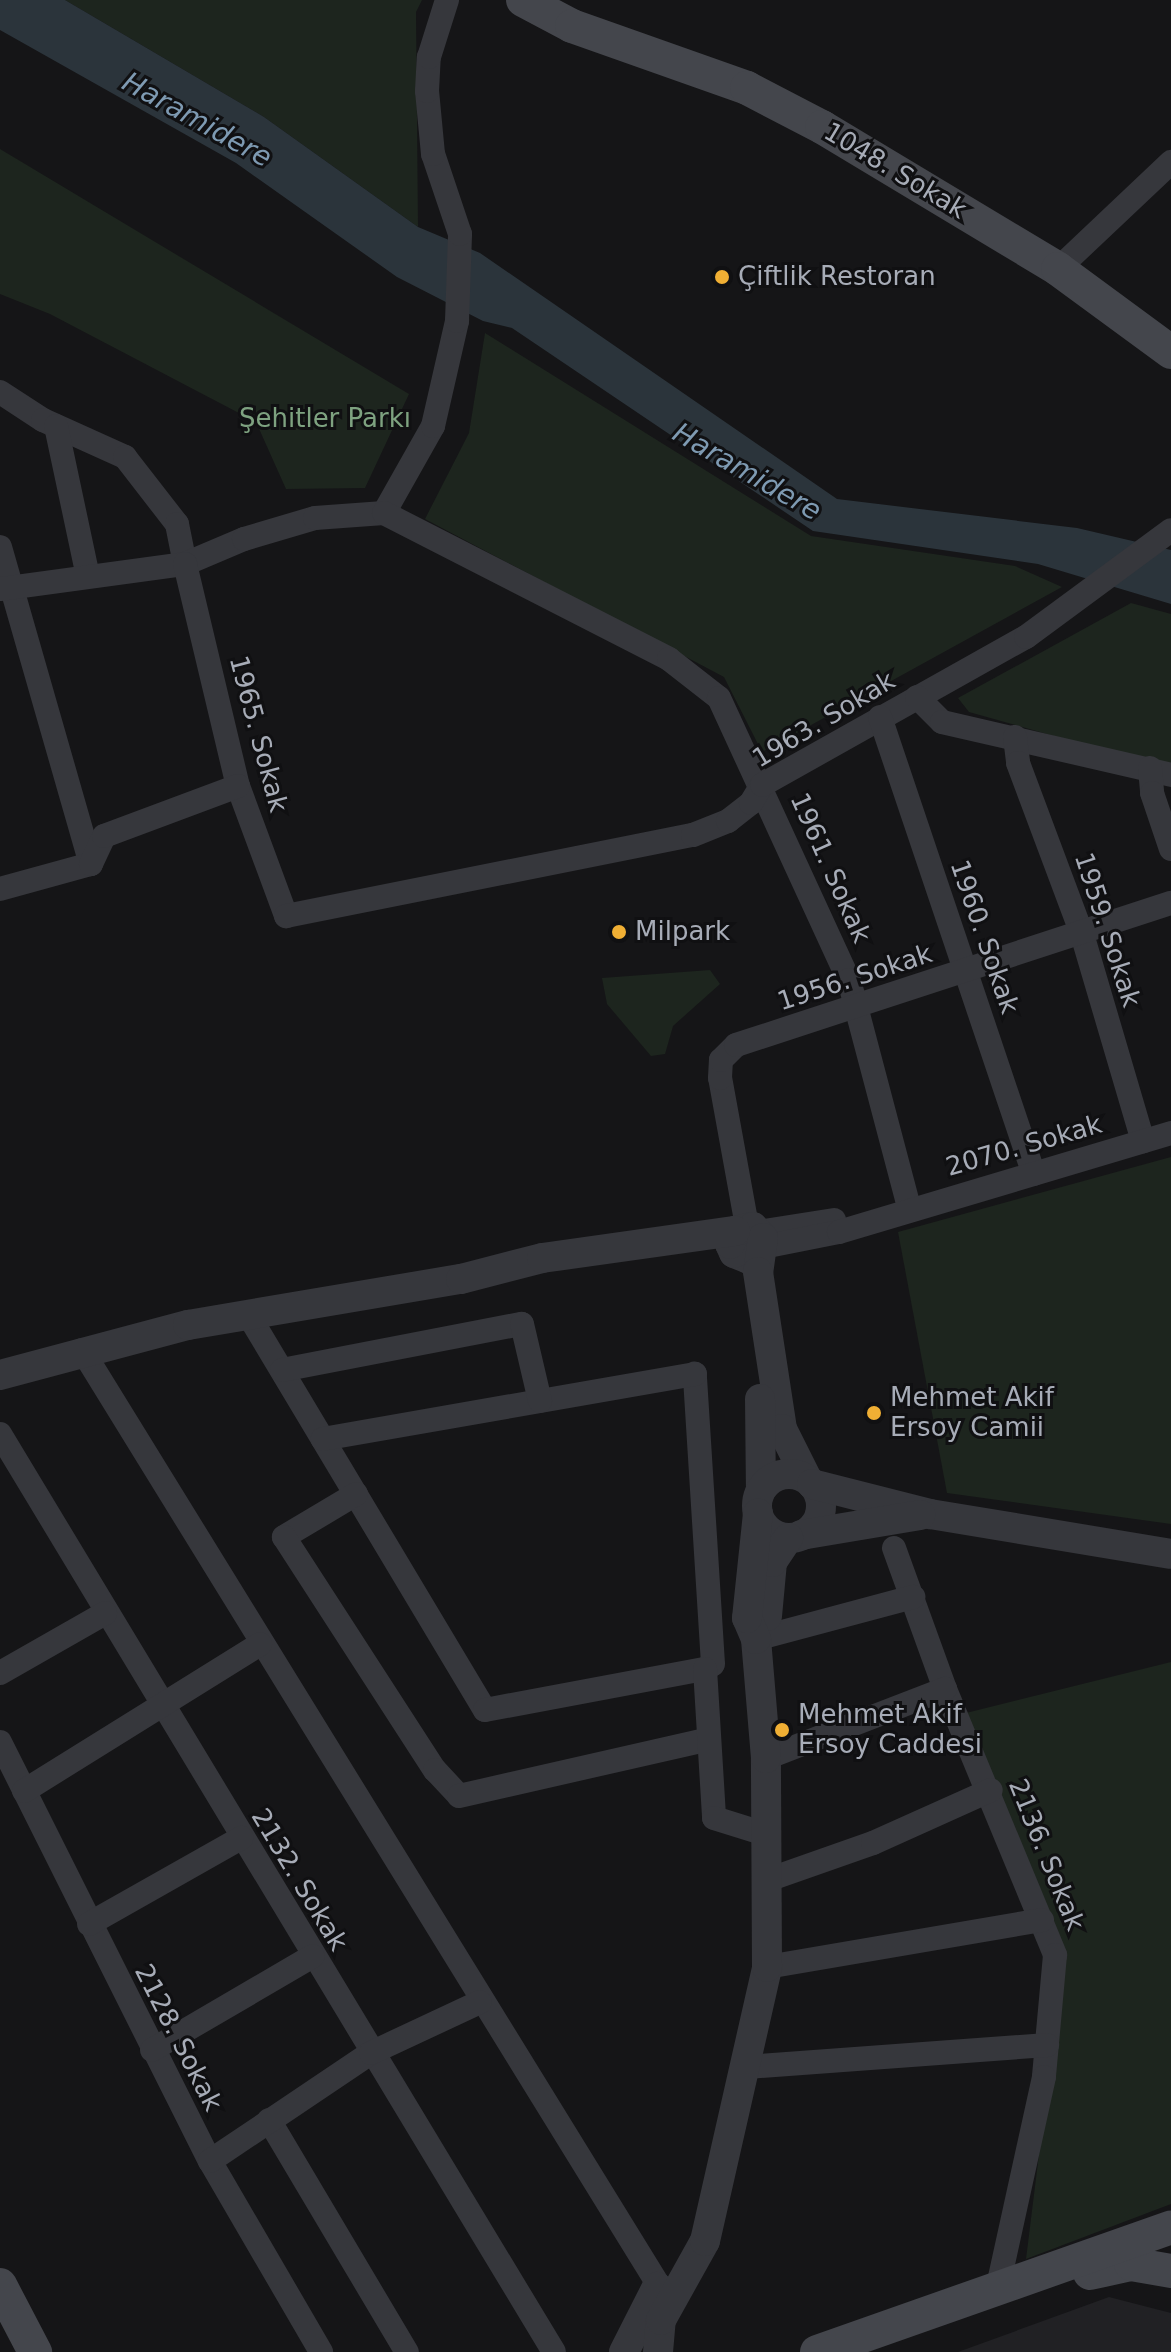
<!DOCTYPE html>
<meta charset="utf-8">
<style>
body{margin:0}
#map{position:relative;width:1171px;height:2352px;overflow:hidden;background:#151517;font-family:"DejaVu Sans",sans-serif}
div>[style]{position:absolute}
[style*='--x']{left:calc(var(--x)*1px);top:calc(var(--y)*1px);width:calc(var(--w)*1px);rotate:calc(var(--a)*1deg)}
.built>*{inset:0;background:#212124}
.green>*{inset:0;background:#1d251e}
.water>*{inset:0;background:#2b343b}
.minor>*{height:24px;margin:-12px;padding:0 12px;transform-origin:12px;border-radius:12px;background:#36373c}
.tertiary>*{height:30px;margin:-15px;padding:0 15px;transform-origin:15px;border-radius:15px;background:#36373c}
.tertiary>.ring{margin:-15px;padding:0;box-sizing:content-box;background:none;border:30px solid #36373c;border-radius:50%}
.secondary>*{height:34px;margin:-17px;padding:0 17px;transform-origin:17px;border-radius:17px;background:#44464c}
.dots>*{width:22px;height:22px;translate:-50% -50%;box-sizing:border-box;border:4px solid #101012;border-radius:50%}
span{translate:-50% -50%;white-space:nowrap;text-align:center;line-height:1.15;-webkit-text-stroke:6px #101012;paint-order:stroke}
.street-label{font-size:26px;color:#a7acb7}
.poi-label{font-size:26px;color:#a7acb7}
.left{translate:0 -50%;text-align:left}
.park-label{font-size:26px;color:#7ea280}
.water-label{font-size:28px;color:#7e9ab2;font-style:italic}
</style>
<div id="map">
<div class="built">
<i style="clip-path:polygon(1109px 2297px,1171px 2313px,1171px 2352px,958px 2352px)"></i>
</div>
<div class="green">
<i style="clip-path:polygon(65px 0,422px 0,416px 12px,418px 227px,264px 117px)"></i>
<i style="clip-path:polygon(0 149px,409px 394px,365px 488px,286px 489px,256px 422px,50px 314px,0 294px)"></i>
<i style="clip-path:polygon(485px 333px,811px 536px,1015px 566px,1062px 587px,762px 752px,724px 677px,425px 519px,469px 433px)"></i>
<i style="clip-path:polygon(1131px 603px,1171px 614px,1171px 769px,969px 712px,958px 698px)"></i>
<i style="clip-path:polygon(710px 970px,720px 984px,673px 1026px,665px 1054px,651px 1056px,607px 1004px,602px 978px)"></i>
<i style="clip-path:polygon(1171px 1157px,1171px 1524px,947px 1493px,898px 1232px)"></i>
<i style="clip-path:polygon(1171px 1662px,1171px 2204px,1026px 2259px,1064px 1953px,966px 1713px)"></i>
</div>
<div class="water">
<i style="clip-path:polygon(0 0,65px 0,264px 117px,418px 227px,480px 253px,837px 499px,1077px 528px,1171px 550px,1171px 604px,1038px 564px,813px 531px,512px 328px,483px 321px,397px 277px,236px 163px,0 30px)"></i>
</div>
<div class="minor">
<i style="--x:1058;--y:269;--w:156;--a:-43.4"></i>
<i style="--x:0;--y:392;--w:51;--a:33.1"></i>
<i style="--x:43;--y:420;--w:90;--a:24.3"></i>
<i style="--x:125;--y:457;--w:85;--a:52.2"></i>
<i style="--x:177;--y:524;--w:41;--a:78.7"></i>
<i style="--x:185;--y:564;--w:64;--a:-23"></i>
<i style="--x:244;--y:539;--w:74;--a:-16.5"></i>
<i style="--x:315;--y:518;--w:69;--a:-4.1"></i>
<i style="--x:384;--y:513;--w:100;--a:-60.6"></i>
<i style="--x:433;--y:426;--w:108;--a:-77.1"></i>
<i style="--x:457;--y:321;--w:87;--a:-88"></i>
<i style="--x:460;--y:234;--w:84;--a:-108.6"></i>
<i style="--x:433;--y:154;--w:63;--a:-95.4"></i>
<i style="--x:427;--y:91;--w:34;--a:-87"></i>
<i style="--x:429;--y:57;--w:60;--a:-72.5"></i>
<i style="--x:56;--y:426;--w:153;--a:78"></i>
<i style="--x:384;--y:513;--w:320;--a:27.1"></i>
<i style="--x:669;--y:659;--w:63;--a:38"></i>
<i style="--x:719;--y:698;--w:311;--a:65.3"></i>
<i style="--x:849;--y:980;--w:235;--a:75.2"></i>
<i style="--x:0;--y:547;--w:330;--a:74"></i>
<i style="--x:0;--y:589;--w:187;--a:-7.7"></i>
<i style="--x:185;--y:564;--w:228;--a:76.6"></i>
<i style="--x:238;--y:786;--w:139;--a:69.7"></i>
<i style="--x:286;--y:916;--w:415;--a:-11.3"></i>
<i style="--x:693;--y:835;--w:38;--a:-22"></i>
<i style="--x:728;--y:821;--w:29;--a:-38"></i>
<i style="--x:751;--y:803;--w:21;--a:-59"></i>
<i style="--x:762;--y:785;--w:303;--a:-29.3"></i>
<i style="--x:1026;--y:637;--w:180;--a:-36.4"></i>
<i style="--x:917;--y:697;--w:35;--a:45"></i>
<i style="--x:942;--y:722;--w:235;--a:13"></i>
<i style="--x:880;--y:717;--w:482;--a:71.4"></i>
<i style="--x:1015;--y:737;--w:26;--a:83"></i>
<i style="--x:1018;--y:763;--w:183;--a:69.5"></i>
<i style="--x:1082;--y:934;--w:216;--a:73.6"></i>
<i style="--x:1150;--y:768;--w:25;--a:85"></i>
<i style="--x:1152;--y:793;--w:59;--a:71.3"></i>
<i style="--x:0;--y:889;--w:94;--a:-15.4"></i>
<i style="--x:91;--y:864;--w:31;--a:-65"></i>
<i style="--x:104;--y:836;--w:143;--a:-20.5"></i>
<i style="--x:747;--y:1226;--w:150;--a:-100.3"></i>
<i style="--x:720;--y:1078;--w:18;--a:-87"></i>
<i style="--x:721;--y:1060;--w:21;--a:-45"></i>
<i style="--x:736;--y:1045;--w:458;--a:-18.1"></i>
<i style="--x:759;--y:1232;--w:76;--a:-9.1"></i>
<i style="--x:763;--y:1247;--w:77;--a:-11.2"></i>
<i style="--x:839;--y:1232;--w:346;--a:-16.6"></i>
<i style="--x:249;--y:1316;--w:459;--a:59.1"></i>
<i style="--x:485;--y:1710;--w:224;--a:-10.6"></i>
<i style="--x:705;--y:1669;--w:9;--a:-32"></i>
<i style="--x:713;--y:1664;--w:291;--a:-93.6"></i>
<i style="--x:695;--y:1374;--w:378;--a:170.1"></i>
<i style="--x:82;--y:1350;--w:1097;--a:58.34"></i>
<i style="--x:282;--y:1370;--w:244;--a:-10.9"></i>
<i style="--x:522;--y:1324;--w:79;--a:76.8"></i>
<i style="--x:0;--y:1434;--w:1072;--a:58.89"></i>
<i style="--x:356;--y:1494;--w:84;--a:149.2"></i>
<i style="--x:284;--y:1537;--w:278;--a:57.1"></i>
<i style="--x:435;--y:1770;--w:35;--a:47"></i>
<i style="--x:459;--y:1796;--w:256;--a:-12.8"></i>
<i style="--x:894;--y:1548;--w:150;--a:70.1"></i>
<i style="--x:945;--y:1689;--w:288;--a:67.5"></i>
<i style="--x:1055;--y:1955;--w:122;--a:95.2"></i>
<i style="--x:1044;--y:2077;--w:214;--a:102.4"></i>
<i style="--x:756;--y:1639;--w:163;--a:-15"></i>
<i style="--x:705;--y:1669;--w:149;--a:86.5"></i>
<i style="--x:714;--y:1818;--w:53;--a:17.4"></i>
<i style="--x:0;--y:1673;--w:121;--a:-29.7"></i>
<i style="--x:0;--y:1742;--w:469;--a:63.4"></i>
<i style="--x:210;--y:2161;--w:221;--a:59.8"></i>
<i style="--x:766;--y:1758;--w:192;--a:-21.1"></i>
<i style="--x:24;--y:1791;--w:278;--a:-31.9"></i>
<i style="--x:765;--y:1881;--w:114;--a:-19.4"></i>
<i style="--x:873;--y:1843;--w:129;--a:-24.2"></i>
<i style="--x:89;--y:1924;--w:175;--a:-29.5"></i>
<i style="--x:767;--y:1967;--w:279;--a:-9.7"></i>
<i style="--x:152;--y:2050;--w:186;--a:-30.3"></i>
<i style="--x:747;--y:2067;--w:301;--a:-4.2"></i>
<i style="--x:269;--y:2120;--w:270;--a:59.3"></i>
<i style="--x:210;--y:2161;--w:194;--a:-33.9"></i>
<i style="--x:371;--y:2053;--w:120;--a:-25.1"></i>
</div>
<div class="tertiary">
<i style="--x:758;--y:1255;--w:10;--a:156"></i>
<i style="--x:749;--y:1259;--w:16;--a:-158"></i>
<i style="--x:734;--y:1253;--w:10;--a:-114"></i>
<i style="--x:730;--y:1244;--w:14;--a:-69"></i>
<i style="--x:735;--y:1231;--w:18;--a:-13"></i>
<i style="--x:753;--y:1227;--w:15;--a:48"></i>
<i style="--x:763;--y:1238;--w:34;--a:98"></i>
<i style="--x:758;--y:1272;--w:159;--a:81.3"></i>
<i style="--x:782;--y:1429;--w:56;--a:63.4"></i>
<i style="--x:0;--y:1375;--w:195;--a:-14.9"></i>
<i style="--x:188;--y:1325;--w:277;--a:-9.6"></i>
<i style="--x:461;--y:1279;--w:84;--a:-14.5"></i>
<i style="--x:542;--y:1258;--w:195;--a:-8"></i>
<i style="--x:760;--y:1399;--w:91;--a:89.4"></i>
<i class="ring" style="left:757px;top:1474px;width:34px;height:34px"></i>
<i style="--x:812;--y:1484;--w:122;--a:14.3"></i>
<i style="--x:930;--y:1514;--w:244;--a:9.4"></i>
<i style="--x:801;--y:1535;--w:121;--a:-9.5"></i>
<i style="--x:767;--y:1616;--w:54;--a:-84.7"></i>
<i style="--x:772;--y:1562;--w:29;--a:-56"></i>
<i style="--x:624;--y:2352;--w:73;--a:-63.1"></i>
<i style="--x:658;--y:2352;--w:32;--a:-85"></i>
<i style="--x:661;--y:2320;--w:90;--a:-60.9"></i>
<i style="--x:705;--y:2241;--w:281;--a:-77.2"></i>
<i style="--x:767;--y:1967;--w:209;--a:-90.3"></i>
<i style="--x:766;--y:1758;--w:119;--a:-94.8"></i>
<i style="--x:756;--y:1639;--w:23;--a:-113"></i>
<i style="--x:747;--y:1618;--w:105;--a:-84"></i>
</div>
<div class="secondary">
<i style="--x:523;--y:0;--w:55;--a:28"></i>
<i style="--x:572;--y:26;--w:186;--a:19.5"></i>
<i style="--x:747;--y:88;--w:85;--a:27.5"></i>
<i style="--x:822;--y:127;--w:275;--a:31"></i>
<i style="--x:1058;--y:269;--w:140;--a:36.3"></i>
<i style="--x:1090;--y:2273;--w:42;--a:-12.4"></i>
<i style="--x:1131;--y:2264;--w:41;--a:9.9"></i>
<i style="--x:0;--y:2285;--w:76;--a:62.4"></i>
<i style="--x:817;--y:2352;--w:375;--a:-19.4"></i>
</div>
<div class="dots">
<i style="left:722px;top:277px;background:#f0af34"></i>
<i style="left:619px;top:932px;background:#f0af34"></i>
<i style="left:874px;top:1413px;background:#f0af34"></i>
<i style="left:782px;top:1730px;background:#f0af34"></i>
</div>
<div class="street-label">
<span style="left:895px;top:171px;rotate:31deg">1048. Sokak</span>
<span style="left:824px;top:720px;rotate:-31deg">1963. Sokak</span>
<span style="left:258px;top:734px;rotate:75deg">1965. Sokak</span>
<span style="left:830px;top:868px;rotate:66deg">1961. Sokak</span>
<span style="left:1107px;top:930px;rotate:72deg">1959. Sokak</span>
<span style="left:984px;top:937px;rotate:71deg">1960. Sokak</span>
<span style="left:855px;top:978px;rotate:-18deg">1956. Sokak</span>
<span style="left:1024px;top:1146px;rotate:-16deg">2070. Sokak</span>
<span style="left:1046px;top:1855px;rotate:68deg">2136. Sokak</span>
<span style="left:299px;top:1880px;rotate:59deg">2132. Sokak</span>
<span style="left:178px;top:2038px;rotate:63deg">2128. Sokak</span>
</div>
<div class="poi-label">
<span class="left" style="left:738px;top:277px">Çiftlik Restoran</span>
<span class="left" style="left:635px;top:932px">Milpark</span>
<span class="left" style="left:890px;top:1413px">Mehmet Akif<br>Ersoy Camii</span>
<span class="left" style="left:798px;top:1730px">Mehmet Akif<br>Ersoy Caddesi</span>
</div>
<div class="park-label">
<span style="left:325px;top:419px">Şehitler Parkı</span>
</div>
<div class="water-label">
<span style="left:197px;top:120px;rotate:29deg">Haramidere</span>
<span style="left:747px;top:472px;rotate:30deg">Haramidere</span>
</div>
</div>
